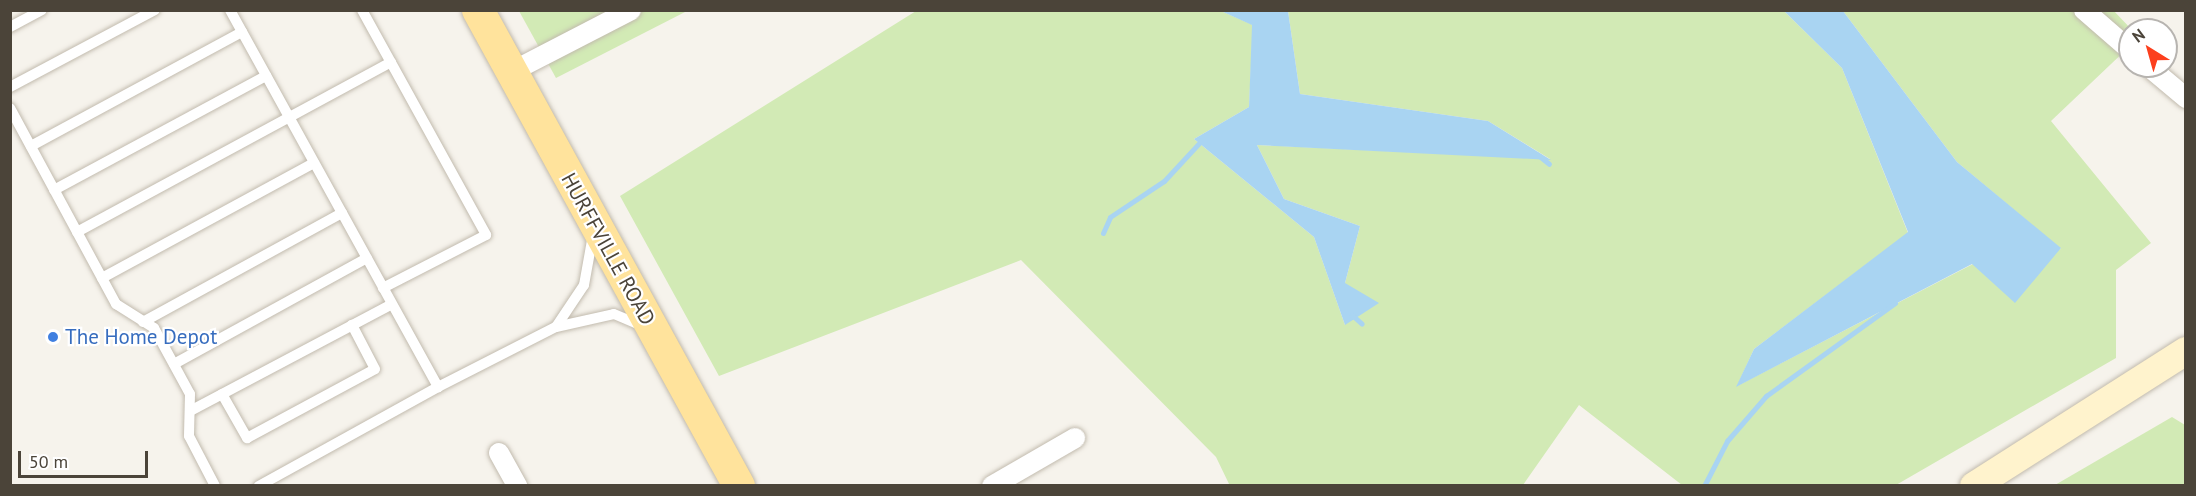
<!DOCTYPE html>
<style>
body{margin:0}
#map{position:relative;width:2196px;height:496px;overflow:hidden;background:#f6f3ec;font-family:"PT Sans",sans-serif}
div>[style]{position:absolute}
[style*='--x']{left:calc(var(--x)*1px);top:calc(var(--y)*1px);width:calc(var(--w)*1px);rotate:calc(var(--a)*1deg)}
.green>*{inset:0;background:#d2eab5}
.water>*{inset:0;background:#a9d4f2}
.stream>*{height:5px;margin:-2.5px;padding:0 2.5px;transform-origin:2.5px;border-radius:2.5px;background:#a9d4f2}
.roads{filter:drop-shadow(0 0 2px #c2bbae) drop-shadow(0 0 2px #c2bbae)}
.lane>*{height:10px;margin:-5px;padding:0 5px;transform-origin:5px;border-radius:5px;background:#fff}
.street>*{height:20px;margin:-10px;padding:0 10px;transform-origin:10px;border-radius:10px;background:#fff}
.secondary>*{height:28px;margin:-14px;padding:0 14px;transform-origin:14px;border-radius:14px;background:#fff3cd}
.primary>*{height:32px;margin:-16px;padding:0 16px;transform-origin:16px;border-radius:16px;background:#ffe39c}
.dots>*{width:16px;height:16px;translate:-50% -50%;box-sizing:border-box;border:3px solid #fff;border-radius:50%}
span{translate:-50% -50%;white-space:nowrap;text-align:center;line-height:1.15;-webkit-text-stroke:4.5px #fff;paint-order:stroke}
.street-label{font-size:21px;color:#4b4439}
.shop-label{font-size:21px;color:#366cbe}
.left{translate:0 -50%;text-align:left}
.frame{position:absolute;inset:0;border:12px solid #4b4439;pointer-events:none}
.north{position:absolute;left:2118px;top:18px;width:60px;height:60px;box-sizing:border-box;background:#fff;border:2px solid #b7b4b0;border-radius:50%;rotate:323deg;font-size:16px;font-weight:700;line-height:24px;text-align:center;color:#4b4439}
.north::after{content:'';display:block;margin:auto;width:21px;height:27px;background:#fc3f1d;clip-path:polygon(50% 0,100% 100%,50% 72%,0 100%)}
.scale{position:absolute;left:18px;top:451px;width:130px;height:27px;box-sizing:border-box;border:3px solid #4b4439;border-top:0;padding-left:8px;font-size:18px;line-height:21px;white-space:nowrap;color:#4b4439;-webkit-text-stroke:4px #fff;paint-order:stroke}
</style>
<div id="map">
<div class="green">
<i style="clip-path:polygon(2113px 10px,2132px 30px,2130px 46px,2051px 121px,2151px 243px,2116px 270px,2116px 358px,1896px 485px,1682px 485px,1579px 405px,1523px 485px,1230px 486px,1216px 457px,1021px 260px,719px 376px,620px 196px,916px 11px,1221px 11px,1253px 25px,1249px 107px,1194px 139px,1314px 237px,1345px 325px,1345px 283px,1360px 226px,1284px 199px,1257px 145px,1550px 159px,1488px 121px,1300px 94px,1288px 11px,1784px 11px,1842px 68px,1908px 233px,1754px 349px,1737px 386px,1973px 264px,2061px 249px,1957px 162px,1843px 11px)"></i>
<i style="clip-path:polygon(519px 11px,687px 11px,556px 78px)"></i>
<i style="clip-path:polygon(2172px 417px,2185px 425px,2185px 485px,2055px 485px)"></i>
</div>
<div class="water">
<i style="clip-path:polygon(1221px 11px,1288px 11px,1300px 94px,1488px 121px,1551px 160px,1257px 145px,1284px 199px,1360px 226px,1345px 283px,1379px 303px,1345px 325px,1314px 237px,1194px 139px,1249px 107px,1252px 25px)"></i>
<i style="clip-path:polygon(1784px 11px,1843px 11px,1957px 162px,2061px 248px,2015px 303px,1972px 264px,1736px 387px,1754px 349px,1908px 232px,1842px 68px)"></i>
</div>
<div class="stream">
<i style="--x:1538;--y:155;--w:14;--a:39"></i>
<i style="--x:1103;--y:233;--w:17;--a:-66"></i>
<i style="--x:1110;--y:217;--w:65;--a:-33.7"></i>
<i style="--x:1164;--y:181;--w:56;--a:-47.2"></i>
<i style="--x:1352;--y:315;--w:13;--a:42"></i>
<i style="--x:1704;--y:486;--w:51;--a:-62.9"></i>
<i style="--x:1727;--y:441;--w:60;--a:-49.1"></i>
<i style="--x:1766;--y:396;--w:159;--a:-35.8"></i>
</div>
<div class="roads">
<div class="lane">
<i style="--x:230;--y:10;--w:431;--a:61.1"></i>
<i style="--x:438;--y:387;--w:205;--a:151.1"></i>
<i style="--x:362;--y:10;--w:257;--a:61.1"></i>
<i style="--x:486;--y:235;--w:116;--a:152.8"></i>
<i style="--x:10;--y:27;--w:36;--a:-28"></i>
<i style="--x:10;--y:87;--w:164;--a:-28"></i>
<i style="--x:10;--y:108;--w:223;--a:61.6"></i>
<i style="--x:116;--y:304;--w:45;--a:32.3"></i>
<i style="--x:154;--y:328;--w:75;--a:61.4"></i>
<i style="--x:190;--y:394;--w:42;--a:91.4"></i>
<i style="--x:189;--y:436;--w:56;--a:62.5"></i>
<i style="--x:31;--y:146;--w:240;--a:-28.4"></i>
<i style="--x:54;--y:190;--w:241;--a:-28.3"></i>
<i style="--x:77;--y:232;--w:357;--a:-28.4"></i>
<i style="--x:593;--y:235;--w:51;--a:100.2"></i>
<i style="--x:584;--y:285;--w:50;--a:123.7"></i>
<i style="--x:556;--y:327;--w:59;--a:-12.6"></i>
<i style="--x:614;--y:314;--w:30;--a:23"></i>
<i style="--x:102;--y:278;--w:241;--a:-28.5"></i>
<i style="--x:143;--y:322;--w:227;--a:-28.7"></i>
<i style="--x:174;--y:364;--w:220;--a:-28.8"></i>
<i style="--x:438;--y:387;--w:132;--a:-27"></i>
<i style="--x:222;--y:394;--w:51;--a:60.4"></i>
<i style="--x:247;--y:438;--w:145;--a:-28.3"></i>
<i style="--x:375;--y:369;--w:50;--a:-117.6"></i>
<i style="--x:192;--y:410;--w:226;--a:-27.9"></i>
</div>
<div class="street">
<i style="--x:2084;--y:10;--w:61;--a:41"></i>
<i style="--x:2148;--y:66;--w:50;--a:40.1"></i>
<i style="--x:511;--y:72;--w:135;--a:-27.3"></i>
<i style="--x:499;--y:453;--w:38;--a:61"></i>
<i style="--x:992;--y:486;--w:96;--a:-30"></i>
</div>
<div class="secondary">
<i style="--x:1974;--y:486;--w:251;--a:-32.5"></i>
</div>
<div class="primary">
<i style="--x:478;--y:10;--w:543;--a:61.26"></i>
</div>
</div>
<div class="dots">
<i style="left:53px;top:337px;background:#3f7fe0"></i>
</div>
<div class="street-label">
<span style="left:608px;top:249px;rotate:61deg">HURFFVILLE ROAD</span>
</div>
<div class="shop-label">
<span class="left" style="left:65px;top:337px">The Home Depot</span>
</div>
<div class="frame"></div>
<div class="north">N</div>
<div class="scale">50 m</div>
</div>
